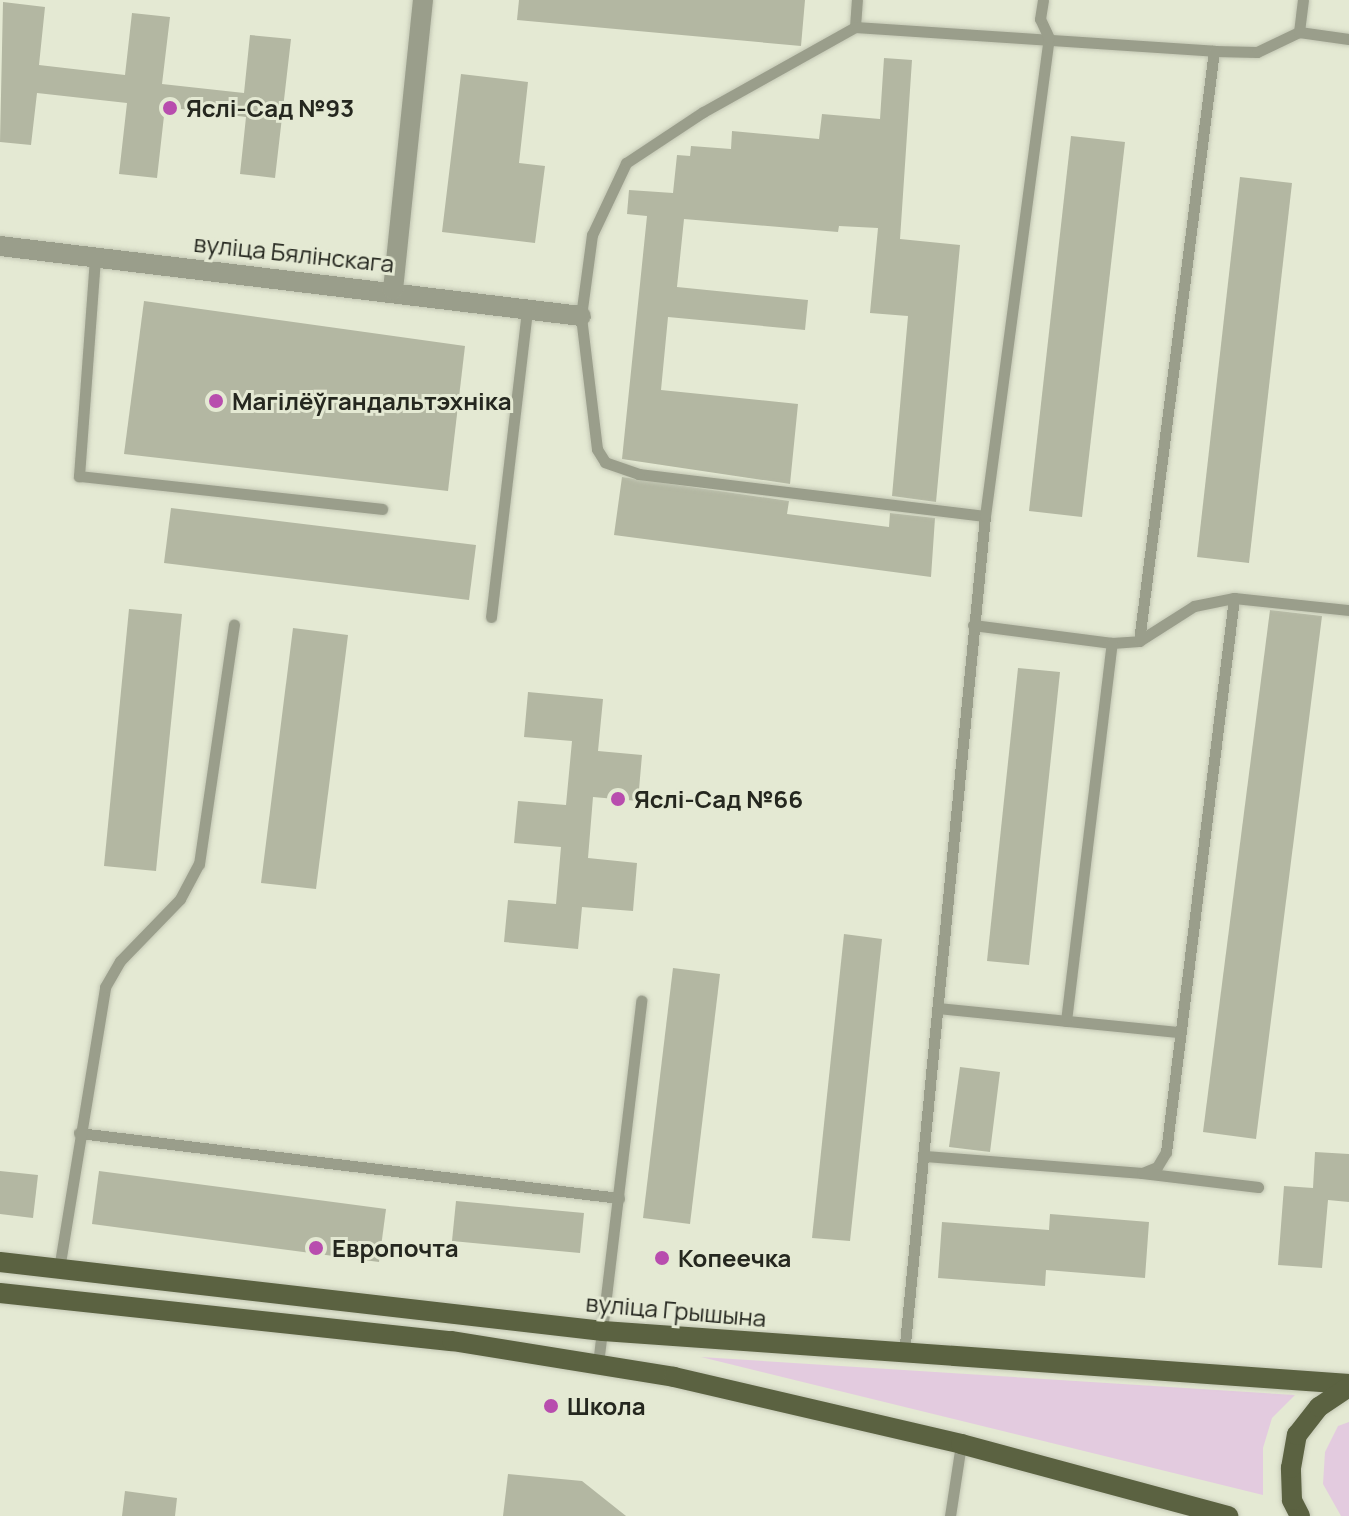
<!DOCTYPE html>
<meta charset="utf-8">
<style>
body{margin:0}
#map{position:relative;width:1349px;height:1516px;overflow:hidden;background:#e4e9d3;font-family:Manrope,sans-serif}
div>[style]{position:absolute}
[style*='--x']{left:calc(var(--x)*1px);top:calc(var(--y)*1px);width:calc(var(--w)*1px);rotate:calc(var(--a)*1deg)}
.green>*{inset:0;background:#e3cbdf}
.building>*{inset:0;background:#b3b7a2}
.roads{filter:drop-shadow(0 0 2px #c2c6b3) drop-shadow(0 0 2px #c2c6b3)}
.service>*{height:11px;margin:-5.5px;padding:0 5.5px;transform-origin:5.5px;border-radius:5.5px;background:#9a9e8b}
.minor>*{height:20px;margin:-10px;padding:0 10px;transform-origin:10px;border-radius:10px;background:#9a9e8b}
.primary>*{height:20px;margin:-10px;padding:0 10px;transform-origin:10px;border-radius:10px;background:#5b6241}
.dots>*{width:22px;height:22px;translate:-50% -50%;box-sizing:border-box;border:4px solid #e4e9d3;border-radius:50%}
span{translate:-50% -50%;white-space:nowrap;text-align:center;line-height:1.15;-webkit-text-stroke:6px #e4e9d3;paint-order:stroke}
.poi-label{font-size:24px;color:#25271f;font-weight:700}
.left{translate:0 -50%;text-align:left}
.street-label{font-size:24px;color:#25271f}
</style>
<div id="map">
<div class="green">
<i style="clip-path:polygon(701px 1357px,1295px 1395px,1272px 1418px,1263px 1448px,1263px 1495px)"></i>
<i style="clip-path:polygon(1349px 1422px,1349px 1516px,1341px 1516px,1323px 1484px,1325px 1452px,1338px 1426px)"></i>
</div>
<div class="building">
<i style="clip-path:polygon(519px 0,805px 0,801px 46px,517px 20px)"></i>
<i style="clip-path:polygon(3px 2px,45px 7px,39px 65px,125px 75px,132px 13px,170px 17px,162px 84px,244px 93px,250px 35px,291px 39px,275px 178px,240px 174px,246px 117px,165px 107px,157px 178px,119px 174px,127px 103px,37px 93px,31px 145px,0 142px)"></i>
<i style="clip-path:polygon(884px 58px,912px 60px,900px 239px,960px 245px,936px 502px,892px 496px,908px 316px,870px 313px,878px 228px,839px 226px,838px 232px,684px 219px,677px 287px,808px 300px,805px 330px,668px 317px,661px 390px,798px 404px,790px 484px,622px 459px,647px 216px,627px 214px,629px 190px,673px 193px,677px 155px,690px 156px,691px 146px,731px 149px,732px 131px,819px 139px,822px 114px,880px 119px)"></i>
<i style="clip-path:polygon(461px 74px,528px 82px,519px 163px,545px 166px,535px 243px,442px 232px)"></i>
<i style="clip-path:polygon(1071px 136px,1125px 142px,1082px 517px,1029px 511px)"></i>
<i style="clip-path:polygon(1240px 177px,1292px 183px,1249px 563px,1197px 557px)"></i>
<i style="clip-path:polygon(144px 301px,465px 346px,448px 491px,124px 454px)"></i>
<i style="clip-path:polygon(622px 477px,789px 501px,787px 514px,889px 527px,890px 513px,935px 518px,931px 577px,614px 535px)"></i>
<i style="clip-path:polygon(171px 508px,476px 545px,469px 600px,164px 563px)"></i>
<i style="clip-path:polygon(129px 609px,182px 614px,156px 871px,104px 866px)"></i>
<i style="clip-path:polygon(1270px 610px,1322px 616px,1256px 1139px,1203px 1132px)"></i>
<i style="clip-path:polygon(293px 628px,348px 635px,316px 889px,261px 883px)"></i>
<i style="clip-path:polygon(1018px 668px,1060px 672px,1029px 965px,987px 961px)"></i>
<i style="clip-path:polygon(528px 692px,603px 699px,598px 751px,642px 755px,638px 801px,593px 797px,588px 858px,637px 863px,633px 911px,582px 907px,578px 949px,504px 942px,508px 900px,556px 904px,561px 847px,514px 843px,518px 801px,566px 805px,572px 741px,524px 737px)"></i>
<i style="clip-path:polygon(844px 934px,882px 939px,850px 1241px,812px 1238px)"></i>
<i style="clip-path:polygon(673px 968px,720px 974px,690px 1224px,643px 1218px)"></i>
<i style="clip-path:polygon(960px 1067px,1000px 1072px,990px 1152px,949px 1147px)"></i>
<i style="clip-path:polygon(1315px 1152px,1349px 1154px,1349px 1202px,1328px 1200px,1322px 1268px,1278px 1265px,1284px 1186px,1313px 1188px)"></i>
<i style="clip-path:polygon(0 1171px,38px 1175px,33px 1218px,0 1214px)"></i>
<i style="clip-path:polygon(99px 1171px,386px 1209px,379px 1262px,92px 1224px)"></i>
<i style="clip-path:polygon(456px 1201px,584px 1213px,580px 1253px,452px 1241px)"></i>
<i style="clip-path:polygon(1050px 1214px,1149px 1222px,1145px 1278px,1046px 1270px,1045px 1286px,938px 1278px,942px 1222px,1049px 1230px)"></i>
<i style="clip-path:polygon(508px 1474px,582px 1481px,626px 1516px,503px 1516px)"></i>
<i style="clip-path:polygon(125px 1491px,177px 1498px,175px 1516px,122px 1516px)"></i>
</div>
<div class="roads">
<div class="service">
<i style="--x:855;--y:27;--w:27;--a:-86"></i>
<i style="--x:1299;--y:32;--w:32;--a:-83"></i>
<i style="--x:95;--y:258;--w:219;--a:94.2"></i>
<i style="--x:79;--y:476;--w:305;--a:6.2"></i>
<i style="--x:985;--y:516;--w:349;--a:-173.1"></i>
<i style="--x:639;--y:474;--w:36;--a:-161"></i>
<i style="--x:605;--y:462;--w:15;--a:-122"></i>
<i style="--x:597;--y:449;--w:134;--a:-96.9"></i>
<i style="--x:581;--y:316;--w:82;--a:-82.3"></i>
<i style="--x:592;--y:235;--w:80;--a:-64.7"></i>
<i style="--x:626;--y:163;--w:92;--a:-33.5"></i>
<i style="--x:703;--y:112;--w:174;--a:-29.2"></i>
<i style="--x:855;--y:27;--w:360;--a:3.8"></i>
<i style="--x:1214;--y:51;--w:43;--a:1.3"></i>
<i style="--x:1257;--y:52;--w:47;--a:-25.5"></i>
<i style="--x:1299;--y:32;--w:50;--a:8"></i>
<i style="--x:491;--y:617;--w:310;--a:-83.3"></i>
<i style="--x:973;--y:625;--w:140;--a:7.4"></i>
<i style="--x:1112;--y:643;--w:27;--a:-4"></i>
<i style="--x:1139;--y:641;--w:65;--a:-32.5"></i>
<i style="--x:1194;--y:606;--w:41;--a:-11.3"></i>
<i style="--x:1234;--y:598;--w:116;--a:6"></i>
<i style="--x:1139;--y:641;--w:595;--a:-82.76"></i>
<i style="--x:938;--y:1008;--w:243;--a:5.7"></i>
<i style="--x:1066;--y:1021;--w:381;--a:-83.1"></i>
<i style="--x:79;--y:1133;--w:544;--a:6.86"></i>
<i style="--x:925;--y:1156;--w:218;--a:4.5"></i>
<i style="--x:1142;--y:1173;--w:16;--a:-22"></i>
<i style="--x:1157;--y:1167;--w:17;--a:-59"></i>
<i style="--x:1166;--y:1152;--w:558;--a:-83"></i>
<i style="--x:1142;--y:1173;--w:117;--a:6.9"></i>
<i style="--x:59;--y:1269;--w:286;--a:-80.7"></i>
<i style="--x:105;--y:987;--w:30;--a:-60"></i>
<i style="--x:120;--y:961;--w:86;--a:-45.9"></i>
<i style="--x:180;--y:899;--w:40;--a:-62"></i>
<i style="--x:199;--y:864;--w:242;--a:-81.7"></i>
<i style="--x:904;--y:1354;--w:842;--a:-84.48"></i>
<i style="--x:985;--y:516;--w:482;--a:-82.4"></i>
<i style="--x:1049;--y:38;--w:21;--a:-115"></i>
<i style="--x:1040;--y:19;--w:19;--a:-81"></i>
<i style="--x:598;--y:1364;--w:366;--a:-83.2"></i>
<i style="--x:950;--y:1516;--w:73;--a:-81.3"></i>
</div>
<div class="minor">
<i style="--x:0;--y:246;--w:585;--a:6.87"></i>
<i style="--x:393;--y:290;--w:292;--a:-84.1"></i>
</div>
<div class="primary">
<i style="--x:0;--y:1262;--w:607;--a:6.53"></i>
<i style="--x:603;--y:1331;--w:748;--a:4.06"></i>
<i style="--x:0;--y:1293;--w:455;--a:6.1"></i>
<i style="--x:452;--y:1341;--w:225;--a:9.2"></i>
<i style="--x:674;--y:1377;--w:295;--a:13.1"></i>
<i style="--x:961;--y:1444;--w:277;--a:15.1"></i>
<i style="--x:1300;--y:1516;--w:18;--a:-117"></i>
<i style="--x:1292;--y:1500;--w:32;--a:-92"></i>
<i style="--x:1291;--y:1468;--w:34;--a:-80"></i>
<i style="--x:1297;--y:1435;--w:36;--a:-52"></i>
<i style="--x:1319;--y:1407;--w:36;--a:-34"></i>
</div>
</div>
<div class="dots">
<i style="left:170px;top:108px;background:#b84dae"></i>
<i style="left:216px;top:401px;background:#b84dae"></i>
<i style="left:618px;top:799px;background:#b84dae"></i>
<i style="left:316px;top:1248px;background:#b84dae"></i>
<i style="left:662px;top:1258px;background:#b84dae"></i>
<i style="left:551px;top:1406px;background:#b84dae"></i>
</div>
<div class="poi-label">
<span class="left" style="left:186px;top:108px">Яслі-Сад №93</span>
<span class="left" style="left:232px;top:401px">Магілёўгандальтэхніка</span>
<span class="left" style="left:634px;top:799px">Яслі-Сад №66</span>
<span class="left" style="left:332px;top:1248px">Европочта</span>
<span class="left" style="left:678px;top:1258px">Копеечка</span>
<span class="left" style="left:567px;top:1406px">Школа</span>
</div>
<div class="street-label">
<span style="left:294px;top:253px;rotate:6deg">вуліца Бялінскага</span>
<span style="left:676px;top:1310px;rotate:5deg">вуліца Грышына</span>
</div>
</div>
